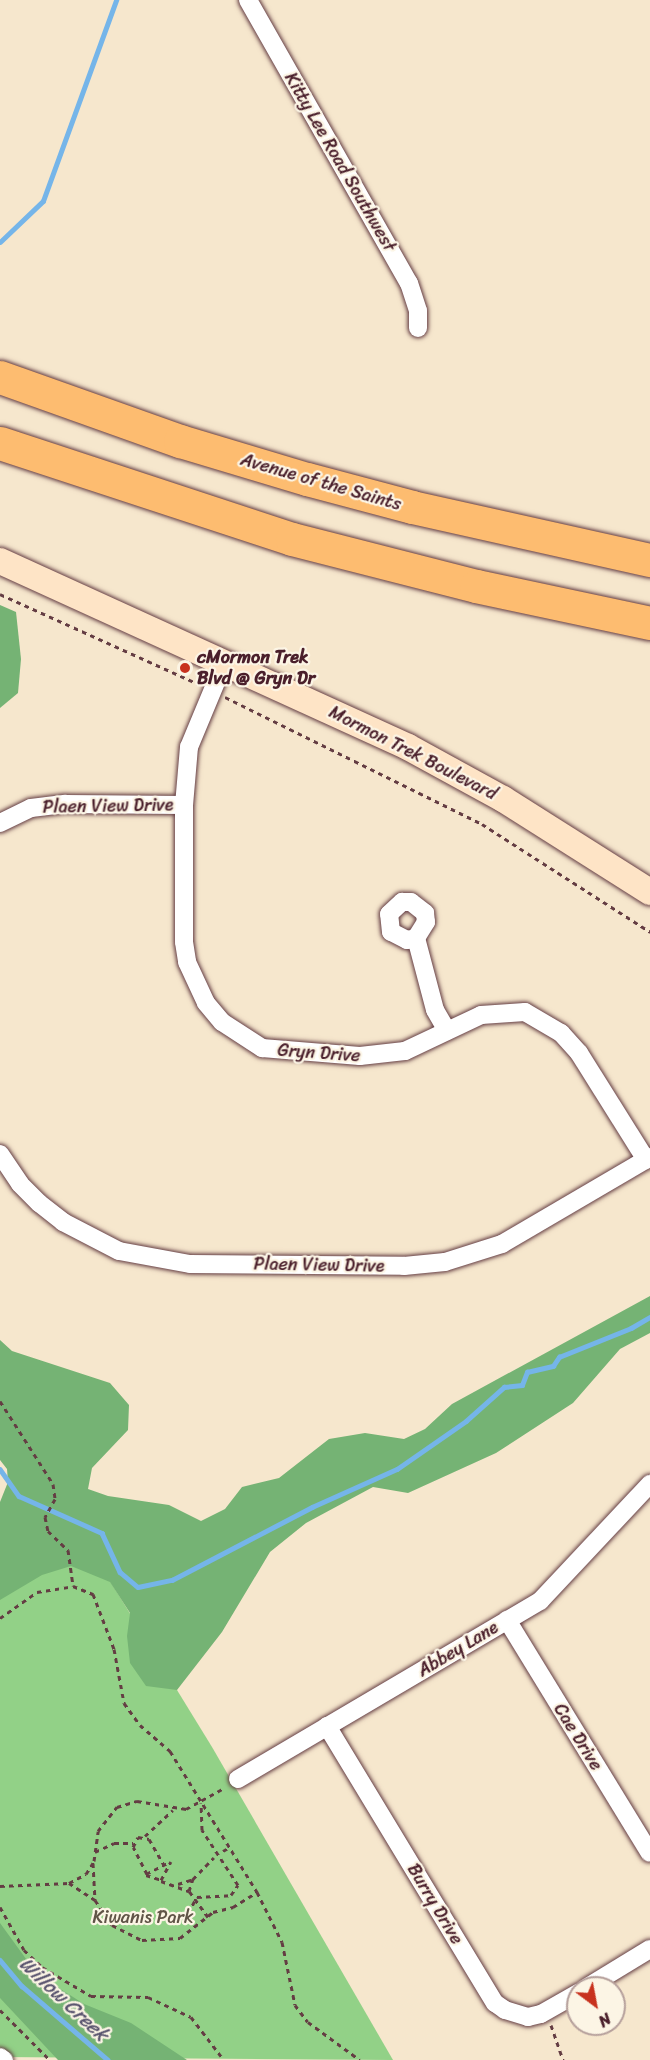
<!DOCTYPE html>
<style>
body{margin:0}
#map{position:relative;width:650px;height:2060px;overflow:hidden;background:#f6e7cd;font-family:Sriracha,sans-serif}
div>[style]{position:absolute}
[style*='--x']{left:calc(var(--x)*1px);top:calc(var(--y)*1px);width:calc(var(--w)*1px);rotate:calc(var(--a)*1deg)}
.green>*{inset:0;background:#92d187}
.forest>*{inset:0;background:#75b374}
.stream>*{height:4.5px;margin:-2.25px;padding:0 2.25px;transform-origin:2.25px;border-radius:2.25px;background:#75b5e9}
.path>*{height:3px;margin-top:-1.5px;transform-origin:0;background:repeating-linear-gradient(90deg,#643d43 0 4.5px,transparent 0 9px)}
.roads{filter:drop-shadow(0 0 2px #643d43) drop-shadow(0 0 2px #643d43)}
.street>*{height:18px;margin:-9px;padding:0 9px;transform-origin:9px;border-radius:9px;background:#fff}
.secondary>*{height:26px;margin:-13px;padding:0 13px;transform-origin:13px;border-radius:13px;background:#fee4c6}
.highway>*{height:33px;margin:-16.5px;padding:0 16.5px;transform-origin:16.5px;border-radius:16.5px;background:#fdbc70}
.dots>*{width:16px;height:16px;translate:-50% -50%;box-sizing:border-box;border:3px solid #fcf5e5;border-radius:50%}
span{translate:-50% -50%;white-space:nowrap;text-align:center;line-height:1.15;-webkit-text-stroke:4.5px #fcf5e5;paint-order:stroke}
.street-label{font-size:18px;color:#4a1f2b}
.poi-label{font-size:18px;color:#4a1f2b;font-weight:700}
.left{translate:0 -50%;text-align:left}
.park-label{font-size:18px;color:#605447}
.water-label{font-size:20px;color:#59546e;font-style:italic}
.north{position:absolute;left:566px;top:1976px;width:60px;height:60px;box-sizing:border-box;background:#fcf5e5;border:2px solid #b59f9b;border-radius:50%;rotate:148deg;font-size:16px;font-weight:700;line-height:24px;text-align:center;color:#4a1f2b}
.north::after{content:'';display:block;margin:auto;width:21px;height:27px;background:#c8321e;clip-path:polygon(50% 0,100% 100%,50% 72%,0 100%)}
</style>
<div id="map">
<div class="green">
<i style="clip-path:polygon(83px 1537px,212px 1747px,393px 2060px,0 2057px,0 1588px)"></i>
</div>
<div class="forest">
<i style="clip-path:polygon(0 605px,16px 612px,21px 659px,18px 693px,0 708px)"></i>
<i style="clip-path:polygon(650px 1296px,650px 1333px,620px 1349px,573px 1403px,496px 1453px,408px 1493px,373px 1487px,306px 1523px,270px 1552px,222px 1632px,177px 1690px,146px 1686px,130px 1663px,127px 1636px,130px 1613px,110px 1582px,71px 1566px,42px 1575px,0 1600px,0 1502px,8px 1482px,7px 1469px,0 1460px,0 1340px,12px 1351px,110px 1383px,129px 1405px,128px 1430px,92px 1468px,88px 1489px,108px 1496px,169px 1505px,201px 1521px,225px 1509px,242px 1487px,279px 1478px,329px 1439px,365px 1433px,404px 1439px,425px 1429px,452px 1404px)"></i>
<i style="clip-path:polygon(0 1923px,29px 1963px,59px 1988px,84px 2004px,131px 2023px,187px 2060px,58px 2060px,0 1998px)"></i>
</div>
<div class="stream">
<i style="--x:0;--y:242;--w:59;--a:-43.6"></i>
<i style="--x:43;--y:201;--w:214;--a:-70"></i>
<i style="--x:0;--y:1469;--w:33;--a:55"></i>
<i style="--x:19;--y:1496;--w:91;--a:24"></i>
<i style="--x:102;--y:1533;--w:43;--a:65.2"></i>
<i style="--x:120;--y:1572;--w:23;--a:40"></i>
<i style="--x:138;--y:1587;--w:35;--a:-12"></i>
<i style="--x:172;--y:1580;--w:158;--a:-27.5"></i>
<i style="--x:312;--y:1507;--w:93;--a:-24.1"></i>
<i style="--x:397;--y:1469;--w:84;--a:-34.8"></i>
<i style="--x:466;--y:1421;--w:51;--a:-41.8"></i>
<i style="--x:504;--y:1387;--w:18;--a:-6"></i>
<i style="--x:522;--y:1385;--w:14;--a:-69"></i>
<i style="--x:527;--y:1372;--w:27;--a:-13"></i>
<i style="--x:553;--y:1366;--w:11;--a:-56"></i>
<i style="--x:559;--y:1357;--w:78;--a:-21.9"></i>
<i style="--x:631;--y:1328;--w:22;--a:-30"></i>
<i style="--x:0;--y:1960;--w:34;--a:50"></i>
<i style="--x:22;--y:1986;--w:113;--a:40.7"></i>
</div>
<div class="path">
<i style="--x:0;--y:594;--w:217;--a:24.4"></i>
<i style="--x:225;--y:697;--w:287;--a:26.3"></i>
<i style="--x:482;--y:824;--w:200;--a:32.7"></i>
<i style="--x:0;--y:1401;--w:98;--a:57.4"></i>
<i style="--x:53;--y:1484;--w:15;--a:82"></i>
<i style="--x:55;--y:1499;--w:21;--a:119"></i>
<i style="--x:45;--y:1517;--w:14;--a:78"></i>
<i style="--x:48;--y:1531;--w:28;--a:44"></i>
<i style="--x:68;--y:1550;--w:36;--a:82"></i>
<i style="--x:0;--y:1618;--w:45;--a:-35.1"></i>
<i style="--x:37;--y:1592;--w:36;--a:-9"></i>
<i style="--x:73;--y:1586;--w:22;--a:22"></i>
<i style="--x:93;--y:1594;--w:59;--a:69.1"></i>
<i style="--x:114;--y:1649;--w:55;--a:79.5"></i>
<i style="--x:124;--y:1703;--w:27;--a:54"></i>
<i style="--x:140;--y:1725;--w:40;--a:41"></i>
<i style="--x:170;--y:1751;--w:166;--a:58.3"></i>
<i style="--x:145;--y:1836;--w:38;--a:-43"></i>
<i style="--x:223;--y:1851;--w:8;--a:-30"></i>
<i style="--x:95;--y:1852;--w:21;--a:-25"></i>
<i style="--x:114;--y:1843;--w:19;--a:0"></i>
<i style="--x:93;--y:1863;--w:37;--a:87"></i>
<i style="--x:146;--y:1874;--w:27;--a:-27"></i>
<i style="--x:147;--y:1874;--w:30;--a:-117"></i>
<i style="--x:133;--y:1847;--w:11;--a:-63"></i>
<i style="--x:138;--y:1837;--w:11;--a:10"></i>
<i style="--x:149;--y:1839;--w:30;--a:60"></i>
<i style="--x:146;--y:1875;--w:16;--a:18"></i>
<i style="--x:161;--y:1880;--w:21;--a:-62"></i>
<i style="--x:161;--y:1881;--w:30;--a:20"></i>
<i style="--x:69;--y:1883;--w:31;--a:33"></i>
<i style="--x:95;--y:1900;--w:30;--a:56"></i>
<i style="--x:112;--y:1925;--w:34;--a:27"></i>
<i style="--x:142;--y:1940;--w:38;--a:-3"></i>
<i style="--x:180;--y:1938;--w:42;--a:-38.2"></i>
<i style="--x:213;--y:1912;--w:21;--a:-14"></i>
<i style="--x:233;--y:1907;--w:28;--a:-32"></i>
<i style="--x:257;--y:1892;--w:56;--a:63.4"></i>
<i style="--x:282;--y:1942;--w:64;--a:78.3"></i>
<i style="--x:295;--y:2005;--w:21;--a:53"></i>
<i style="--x:308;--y:2022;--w:64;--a:36.2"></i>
<i style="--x:178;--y:1884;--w:16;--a:-18"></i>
<i style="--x:0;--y:1886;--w:69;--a:-2.5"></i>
<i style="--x:69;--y:1883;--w:19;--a:-28"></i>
<i style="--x:86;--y:1874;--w:15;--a:-58"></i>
<i style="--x:94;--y:1861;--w:30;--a:-82"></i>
<i style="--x:98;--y:1831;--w:31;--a:-52"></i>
<i style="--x:117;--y:1807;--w:21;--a:-17"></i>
<i style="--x:137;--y:1801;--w:50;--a:9.3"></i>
<i style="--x:186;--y:1809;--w:43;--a:-28.9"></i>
<i style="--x:0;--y:1907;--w:49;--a:60.8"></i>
<i style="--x:24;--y:1950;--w:25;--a:43"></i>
<i style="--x:42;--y:1967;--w:57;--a:30.6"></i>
<i style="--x:91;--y:1996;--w:57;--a:1"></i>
<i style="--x:148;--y:1997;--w:47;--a:24.9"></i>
<i style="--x:191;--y:2017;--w:54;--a:52.5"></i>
<i style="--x:188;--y:1913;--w:18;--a:-61"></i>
<i style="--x:197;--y:1897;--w:34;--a:-3"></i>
<i style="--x:231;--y:1895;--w:12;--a:-55"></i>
<i style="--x:238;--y:1885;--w:66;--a:-123.2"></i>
<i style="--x:202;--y:1830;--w:27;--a:-92"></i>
<i style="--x:208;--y:1917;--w:32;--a:-126"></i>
<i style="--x:189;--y:1891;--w:13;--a:-72"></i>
<i style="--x:193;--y:1879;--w:30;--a:-46"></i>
<i style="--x:0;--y:2010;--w:71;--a:45"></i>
<i style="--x:551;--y:2025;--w:37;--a:71"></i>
</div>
<div class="roads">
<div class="street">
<i style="--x:248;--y:0;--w:326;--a:60.4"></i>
<i style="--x:409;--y:283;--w:29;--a:72"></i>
<i style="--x:418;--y:311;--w:17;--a:90"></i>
<i style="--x:224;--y:663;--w:91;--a:112.6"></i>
<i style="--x:189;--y:747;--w:58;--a:94.9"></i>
<i style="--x:184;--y:805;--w:137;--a:90"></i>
<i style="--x:184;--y:942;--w:20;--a:81"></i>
<i style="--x:187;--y:962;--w:45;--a:65.1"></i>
<i style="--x:206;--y:1003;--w:25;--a:50"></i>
<i style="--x:222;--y:1022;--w:48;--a:33"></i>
<i style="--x:262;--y:1048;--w:98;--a:4.7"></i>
<i style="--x:360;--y:1056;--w:45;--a:-6.3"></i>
<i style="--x:405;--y:1051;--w:84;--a:-25.3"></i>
<i style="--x:481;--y:1015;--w:44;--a:-3.9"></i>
<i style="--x:525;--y:1012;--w:42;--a:30.3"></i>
<i style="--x:561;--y:1033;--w:27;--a:48"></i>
<i style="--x:579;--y:1053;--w:126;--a:57.9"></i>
<i style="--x:0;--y:823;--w:34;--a:-26"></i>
<i style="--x:31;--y:808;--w:35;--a:-7"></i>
<i style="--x:66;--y:804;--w:118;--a:0.5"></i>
<i style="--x:416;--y:938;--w:9;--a:167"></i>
<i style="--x:407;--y:940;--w:18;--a:-153"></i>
<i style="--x:391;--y:932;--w:18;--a:-96"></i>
<i style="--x:389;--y:914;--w:18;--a:-43"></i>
<i style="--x:402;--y:902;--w:9;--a:0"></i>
<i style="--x:411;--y:902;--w:18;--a:38"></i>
<i style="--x:425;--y:913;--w:9;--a:84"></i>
<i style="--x:426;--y:922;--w:19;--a:122"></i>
<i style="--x:416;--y:938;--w:74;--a:75.2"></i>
<i style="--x:435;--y:1010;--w:24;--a:60"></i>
<i style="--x:0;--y:1154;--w:36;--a:56"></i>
<i style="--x:20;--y:1184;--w:27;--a:45"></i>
<i style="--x:39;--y:1203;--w:31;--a:38"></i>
<i style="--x:63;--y:1222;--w:63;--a:27.4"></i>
<i style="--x:119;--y:1251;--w:72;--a:10.4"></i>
<i style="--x:190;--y:1264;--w:214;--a:0.5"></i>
<i style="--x:404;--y:1266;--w:41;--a:-5.6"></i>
<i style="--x:445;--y:1262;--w:60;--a:-17.5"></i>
<i style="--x:502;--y:1244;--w:172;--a:-30.4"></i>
<i style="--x:507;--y:1620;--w:273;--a:58.5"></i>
<i style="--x:327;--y:1726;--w:324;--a:58.8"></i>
<i style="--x:495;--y:2003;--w:12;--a:35"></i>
<i style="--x:505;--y:2010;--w:24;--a:17"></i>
<i style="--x:528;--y:2017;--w:13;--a:-13"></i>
<i style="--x:541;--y:2014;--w:43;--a:-29.6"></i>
<i style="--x:238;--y:1779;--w:351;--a:-30.5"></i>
<i style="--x:540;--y:1601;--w:161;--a:-46.8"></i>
<i style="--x:586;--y:1988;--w:75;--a:-31.4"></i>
<i style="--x:0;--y:2057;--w:5;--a:37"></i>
</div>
<div class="secondary">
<i style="--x:0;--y:561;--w:448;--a:24.5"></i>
<i style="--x:408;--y:747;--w:108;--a:28.7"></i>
<i style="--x:503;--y:799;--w:174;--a:32.3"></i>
</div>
<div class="highway">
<i style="--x:0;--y:377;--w:191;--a:19.6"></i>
<i style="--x:180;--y:441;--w:133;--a:16.7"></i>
<i style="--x:307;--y:479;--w:109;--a:14.9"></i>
<i style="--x:412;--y:507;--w:244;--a:12.6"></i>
<i style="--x:0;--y:443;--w:307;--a:18.2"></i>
<i style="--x:292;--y:539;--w:190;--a:14.3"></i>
<i style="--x:476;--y:586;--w:178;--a:12"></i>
</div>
</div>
<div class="dots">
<i style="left:185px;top:668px;background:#c8321e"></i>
</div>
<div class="street-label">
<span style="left:340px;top:162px;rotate:60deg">Kitty Lee Road Southwest</span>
<span style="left:321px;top:482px;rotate:16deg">Avenue of the Saints</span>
<span style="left:413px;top:753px;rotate:27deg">Mormon Trek Boulevard</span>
<span style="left:108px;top:806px;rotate:-1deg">Plaen View Drive</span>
<span style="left:319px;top:1053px;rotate:4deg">Gryn Drive</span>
<span style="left:319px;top:1265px;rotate:1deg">Plaen View Drive</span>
<span style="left:458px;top:1649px;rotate:-31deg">Abbey Lane</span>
<span style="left:578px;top:1737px;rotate:58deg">Cae Drive</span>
<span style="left:435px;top:1904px;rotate:59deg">Burry Drive</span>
</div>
<div class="poi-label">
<span class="left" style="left:197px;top:668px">cMormon Trek<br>Blvd @ Gryn Dr</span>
</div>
<div class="park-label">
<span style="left:143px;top:1917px">Kiwanis Park</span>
</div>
<div class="water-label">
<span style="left:64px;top:1999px;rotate:43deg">Willow Creek</span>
</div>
<div class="north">N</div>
</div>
